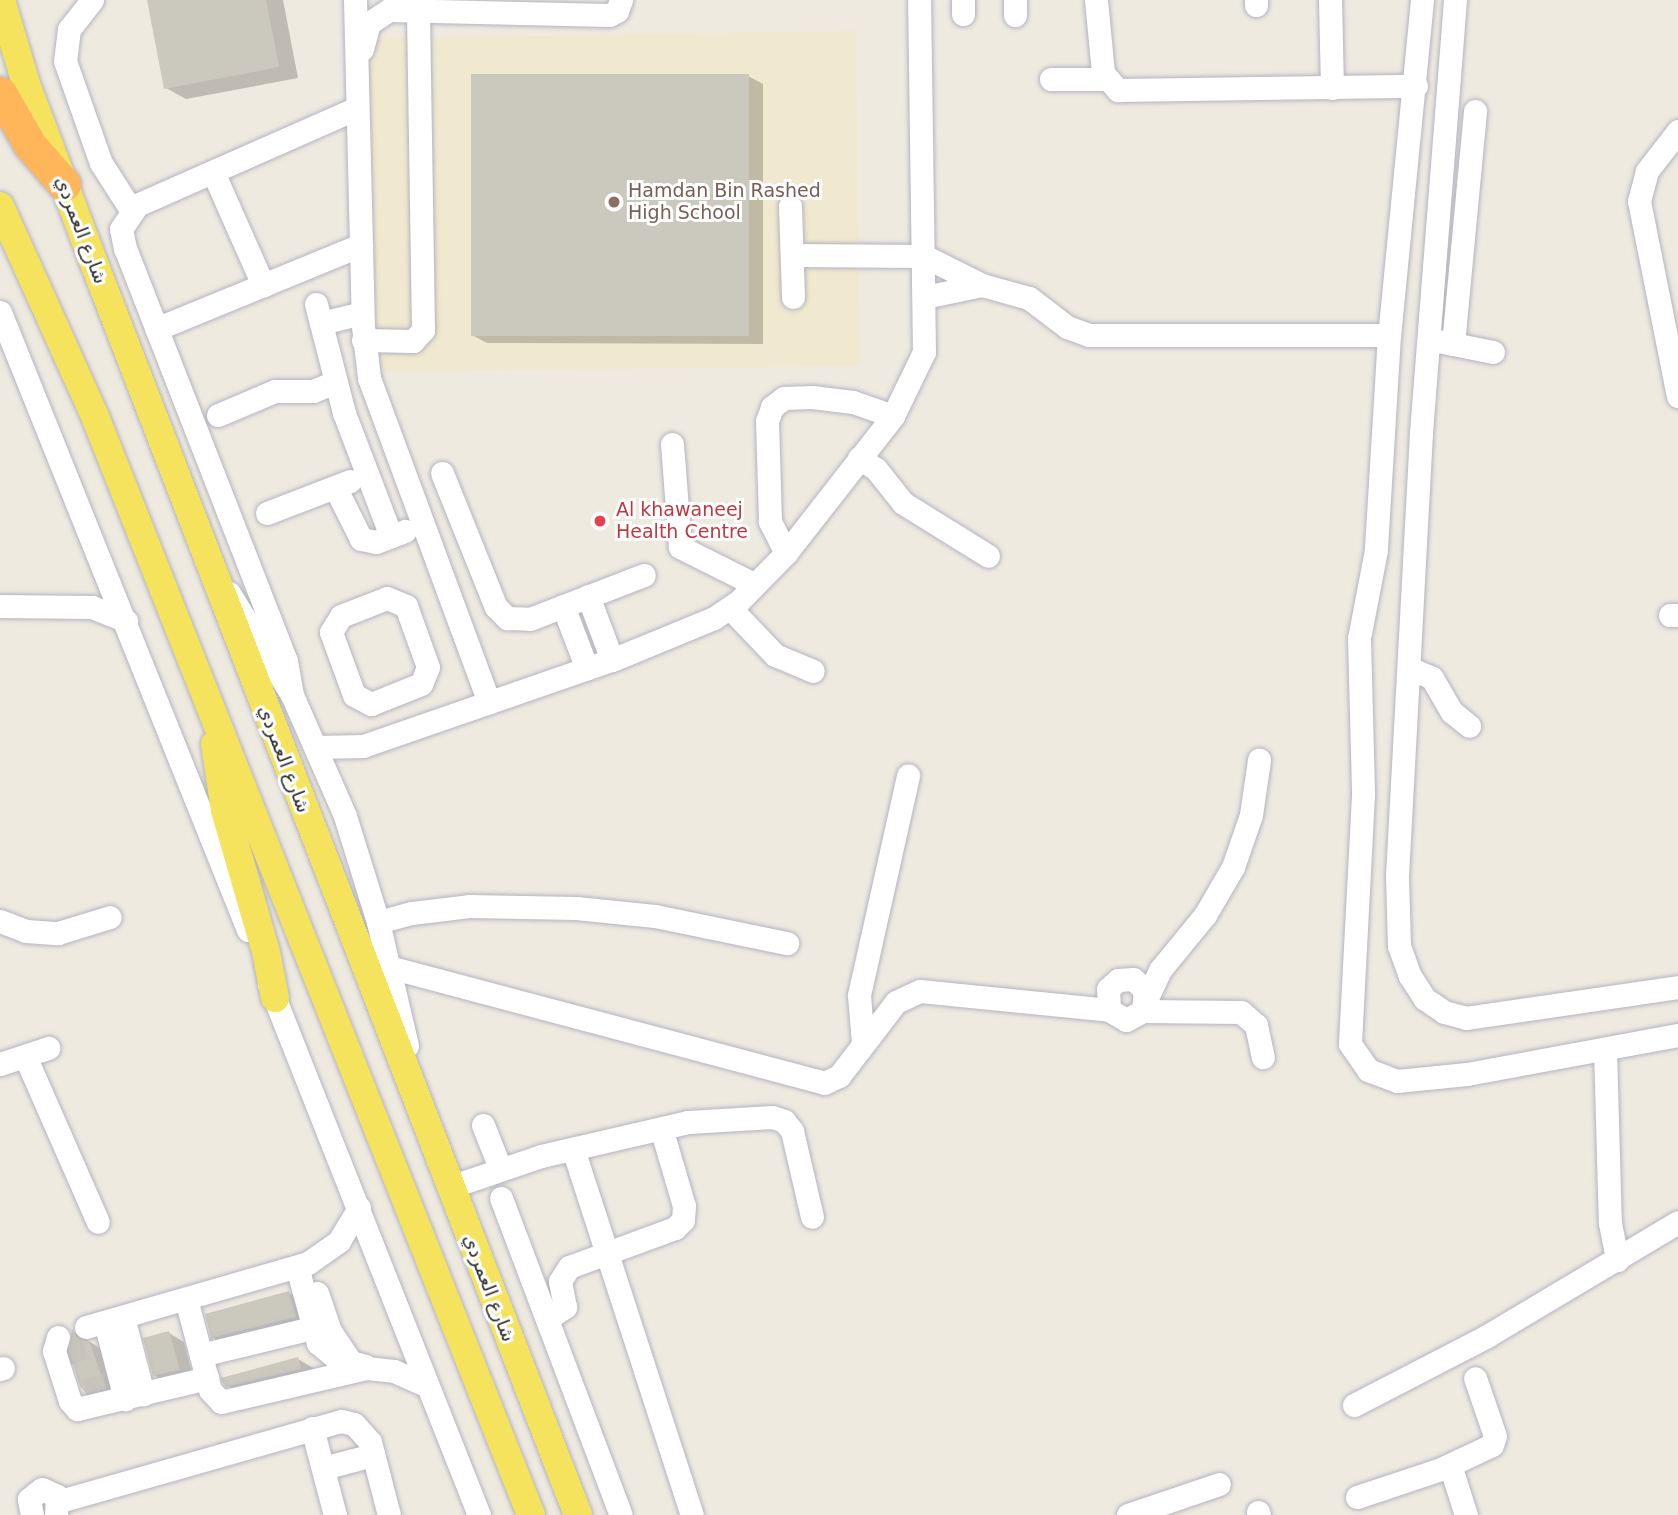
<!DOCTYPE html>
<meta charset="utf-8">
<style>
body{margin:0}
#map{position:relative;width:1678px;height:1515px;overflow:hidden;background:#efeae0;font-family:"DejaVu Sans",Vazirmatn,sans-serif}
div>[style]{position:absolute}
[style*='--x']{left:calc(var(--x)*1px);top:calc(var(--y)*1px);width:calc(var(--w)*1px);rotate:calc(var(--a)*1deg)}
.education>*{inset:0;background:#f0e9cf}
.shadow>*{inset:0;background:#0003}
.building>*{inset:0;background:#cbc8be}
.minor-tunnel>*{height:23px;margin-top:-11.5px;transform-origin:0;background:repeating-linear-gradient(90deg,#c8c4bc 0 23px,transparent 0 34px)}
.roads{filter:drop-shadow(0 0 2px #b3b4c1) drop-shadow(0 0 2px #b3b4c1)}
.minor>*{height:23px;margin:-11.5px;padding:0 11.5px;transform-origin:11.5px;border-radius:11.5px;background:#fff}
.major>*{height:28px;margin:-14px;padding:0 14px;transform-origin:14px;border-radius:14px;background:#f5e35e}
.highway>*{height:33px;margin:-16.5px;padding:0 16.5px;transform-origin:16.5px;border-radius:16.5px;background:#ffb55a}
.dots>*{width:19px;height:19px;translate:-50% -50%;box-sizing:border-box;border:4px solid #fff;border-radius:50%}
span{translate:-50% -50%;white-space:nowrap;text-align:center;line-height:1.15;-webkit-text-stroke:6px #fff;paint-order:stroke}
.education-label{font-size:19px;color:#785e54}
.left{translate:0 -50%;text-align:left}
.street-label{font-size:19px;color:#2d2d2d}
.health-label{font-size:19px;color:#be3a42}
</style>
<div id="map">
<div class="education">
<i style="clip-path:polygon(856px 31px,860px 366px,372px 372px,368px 38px)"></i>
</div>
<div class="shadow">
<i style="clip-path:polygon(149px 0,283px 0,298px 78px,186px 99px,166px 88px)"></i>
<i style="clip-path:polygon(748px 76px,763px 84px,763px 344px,487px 343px,472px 335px)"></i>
<i style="clip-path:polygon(289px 1293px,304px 1301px,310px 1325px,227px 1346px,212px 1337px)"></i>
<i style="clip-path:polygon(74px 1332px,103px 1350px,118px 1395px,101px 1399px,87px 1391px)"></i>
<i style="clip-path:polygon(169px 1333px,184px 1342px,193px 1378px,169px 1384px,154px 1375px)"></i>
<i style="clip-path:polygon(298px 1359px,313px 1368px,315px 1377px,242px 1394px,227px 1385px)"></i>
</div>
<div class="building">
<i style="clip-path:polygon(147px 0,266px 0,279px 67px,164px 89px)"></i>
<i style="clip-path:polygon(471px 74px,749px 74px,749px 336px,471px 336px)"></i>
<i style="clip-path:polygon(289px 1291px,296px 1317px,211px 1338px,205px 1314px)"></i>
<i style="clip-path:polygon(72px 1329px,77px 1337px,89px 1341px,106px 1388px,86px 1393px,80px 1386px,69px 1351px)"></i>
<i style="clip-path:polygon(169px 1331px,180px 1370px,153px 1376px,143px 1338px)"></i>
<i style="clip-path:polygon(298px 1357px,301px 1369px,226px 1387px,223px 1383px,221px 1378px)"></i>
</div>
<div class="minor-tunnel">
<i style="--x:63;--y:1355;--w:29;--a:-20"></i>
<i style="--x:85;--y:1390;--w:21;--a:-14"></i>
</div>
<div class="roads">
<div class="minor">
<i style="--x:92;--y:0;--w:37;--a:128"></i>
<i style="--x:69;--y:29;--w:32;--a:97"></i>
<i style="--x:65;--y:61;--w:108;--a:70.6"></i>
<i style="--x:101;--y:163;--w:56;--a:57.4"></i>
<i style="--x:355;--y:0;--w:326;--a:88.6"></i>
<i style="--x:363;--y:326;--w:52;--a:83.4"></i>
<i style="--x:369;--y:378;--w:346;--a:69.7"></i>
<i style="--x:963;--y:0;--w:14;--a:90"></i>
<i style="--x:1015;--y:0;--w:15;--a:90"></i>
<i style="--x:1096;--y:0;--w:73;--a:84.5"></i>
<i style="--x:1103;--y:73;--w:23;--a:49"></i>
<i style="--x:1118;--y:90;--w:298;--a:-0.8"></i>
<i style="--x:1256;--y:0;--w:5;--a:90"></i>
<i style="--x:1330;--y:0;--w:88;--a:88.7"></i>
<i style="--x:1422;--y:0;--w:337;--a:95.6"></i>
<i style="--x:1389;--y:335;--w:215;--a:93.5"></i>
<i style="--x:1376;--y:550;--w:90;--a:100.9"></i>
<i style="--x:1359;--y:638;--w:157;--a:88.5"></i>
<i style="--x:1363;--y:795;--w:249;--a:93"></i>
<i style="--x:1350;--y:1044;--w:32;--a:55"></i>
<i style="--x:1368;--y:1070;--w:31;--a:21"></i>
<i style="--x:1397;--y:1081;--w:70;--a:-5.7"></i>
<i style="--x:1467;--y:1074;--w:215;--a:-10.5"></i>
<i style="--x:1455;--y:0;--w:434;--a:94.5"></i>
<i style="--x:1421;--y:433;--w:443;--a:93.1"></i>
<i style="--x:1397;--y:875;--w:71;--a:88.4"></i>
<i style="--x:1399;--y:946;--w:32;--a:70"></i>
<i style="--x:1410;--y:976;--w:27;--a:57"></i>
<i style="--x:1425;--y:999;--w:23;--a:34"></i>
<i style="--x:1444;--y:1012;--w:23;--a:15"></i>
<i style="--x:1466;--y:1018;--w:214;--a:-8.3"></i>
<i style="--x:362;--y:49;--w:27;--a:-75"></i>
<i style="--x:369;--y:23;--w:24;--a:-33"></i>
<i style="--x:389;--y:10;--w:220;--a:1.3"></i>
<i style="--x:609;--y:15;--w:9;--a:-27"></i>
<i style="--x:617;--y:11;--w:12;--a:-70"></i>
<i style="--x:1051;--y:79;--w:53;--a:0"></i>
<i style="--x:1678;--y:131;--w:51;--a:127.8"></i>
<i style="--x:1647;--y:171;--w:31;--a:105"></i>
<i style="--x:1639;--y:201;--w:199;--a:78.7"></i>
<i style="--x:213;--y:172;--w:124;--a:66.1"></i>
<i style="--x:790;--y:206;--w:91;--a:88.1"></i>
<i style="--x:792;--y:255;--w:132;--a:0.4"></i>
<i style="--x:924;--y:256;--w:65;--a:26.6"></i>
<i style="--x:982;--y:285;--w:49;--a:15.5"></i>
<i style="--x:1029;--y:298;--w:48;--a:37.3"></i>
<i style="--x:1067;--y:327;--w:23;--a:20"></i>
<i style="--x:1089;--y:335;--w:300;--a:0"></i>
<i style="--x:925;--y:297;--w:58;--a:-11.9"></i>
<i style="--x:316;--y:304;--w:113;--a:75.6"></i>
<i style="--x:344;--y:413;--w:132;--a:69.1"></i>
<i style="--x:0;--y:312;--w:666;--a:68.13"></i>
<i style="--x:321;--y:323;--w:42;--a:-13.7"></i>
<i style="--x:156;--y:329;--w:222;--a:-22.3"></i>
<i style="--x:363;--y:340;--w:50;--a:1.1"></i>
<i style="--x:413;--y:341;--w:15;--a:-48"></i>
<i style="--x:423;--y:330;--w:330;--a:-90.9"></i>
<i style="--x:1438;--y:341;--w:56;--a:11.3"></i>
<i style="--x:1453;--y:344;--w:234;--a:-84.6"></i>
<i style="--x:218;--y:415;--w:62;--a:-22.8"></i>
<i style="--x:275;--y:391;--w:38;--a:0"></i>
<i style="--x:313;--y:391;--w:24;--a:-22"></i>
<i style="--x:672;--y:444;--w:103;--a:85.6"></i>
<i style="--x:680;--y:547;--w:83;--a:26.6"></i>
<i style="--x:859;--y:458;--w:20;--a:33"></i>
<i style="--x:876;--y:469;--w:43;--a:51.5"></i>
<i style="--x:903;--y:503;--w:100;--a:31.9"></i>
<i style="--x:442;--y:473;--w:144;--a:68.1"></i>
<i style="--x:496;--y:607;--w:16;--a:45"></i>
<i style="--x:507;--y:618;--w:23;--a:2"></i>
<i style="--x:530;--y:619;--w:122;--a:-21.1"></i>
<i style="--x:335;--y:487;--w:58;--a:63.4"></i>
<i style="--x:361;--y:539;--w:15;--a:11"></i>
<i style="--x:376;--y:542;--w:31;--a:-21"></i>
<i style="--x:267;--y:513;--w:89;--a:-21.1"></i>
<i style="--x:786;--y:553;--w:36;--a:-117"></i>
<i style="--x:770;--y:521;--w:100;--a:-91.7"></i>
<i style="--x:767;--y:421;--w:15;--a:-70"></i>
<i style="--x:772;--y:407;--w:15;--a:-37"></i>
<i style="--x:784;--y:398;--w:28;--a:-2"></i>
<i style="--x:812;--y:397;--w:41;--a:7"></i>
<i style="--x:853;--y:402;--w:42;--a:19.3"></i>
<i style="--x:229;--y:593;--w:120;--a:58.3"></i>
<i style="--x:292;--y:695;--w:132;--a:66.3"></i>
<i style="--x:345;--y:816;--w:111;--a:72.7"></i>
<i style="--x:378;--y:922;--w:127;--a:76.8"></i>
<i style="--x:588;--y:596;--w:68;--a:69.4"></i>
<i style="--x:387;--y:598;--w:21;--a:23"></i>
<i style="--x:406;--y:606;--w:65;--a:70.2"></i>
<i style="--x:428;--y:667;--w:18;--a:112"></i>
<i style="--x:421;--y:684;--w:54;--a:158.2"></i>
<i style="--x:371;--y:704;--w:19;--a:-152"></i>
<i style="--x:354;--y:695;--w:67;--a:-110.1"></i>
<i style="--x:331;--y:632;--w:19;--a:-58"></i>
<i style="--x:341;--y:616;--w:49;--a:-21.4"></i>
<i style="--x:0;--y:606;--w:92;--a:0.6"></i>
<i style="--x:92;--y:607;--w:37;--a:22"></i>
<i style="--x:563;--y:606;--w:67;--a:69.1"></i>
<i style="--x:731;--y:609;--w:64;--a:46.3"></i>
<i style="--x:775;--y:655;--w:41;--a:22.8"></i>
<i style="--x:1670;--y:615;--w:8;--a:0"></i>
<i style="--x:1409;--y:668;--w:25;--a:23"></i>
<i style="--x:1432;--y:678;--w:39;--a:60"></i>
<i style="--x:1452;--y:712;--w:22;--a:39"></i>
<i style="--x:292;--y:695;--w:35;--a:-100"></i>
<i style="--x:286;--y:661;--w:442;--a:-111.3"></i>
<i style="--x:125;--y:249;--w:20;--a:-101"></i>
<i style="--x:121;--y:229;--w:29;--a:-56"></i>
<i style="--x:137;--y:205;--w:240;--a:-23.8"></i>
<i style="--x:317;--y:747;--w:46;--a:-1.2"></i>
<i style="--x:363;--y:746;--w:263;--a:-19.1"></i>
<i style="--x:612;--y:660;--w:110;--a:-22.4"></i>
<i style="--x:714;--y:618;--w:29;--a:-34"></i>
<i style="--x:738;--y:602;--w:69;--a:-45.6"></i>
<i style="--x:786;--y:553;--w:174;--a:-52"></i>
<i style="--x:893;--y:416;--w:71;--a:-64.2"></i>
<i style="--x:924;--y:352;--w:352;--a:-90.8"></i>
<i style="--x:0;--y:921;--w:28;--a:21"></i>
<i style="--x:26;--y:931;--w:32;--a:4"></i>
<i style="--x:58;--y:933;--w:54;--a:-17.1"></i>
<i style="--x:378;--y:922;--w:35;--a:-15"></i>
<i style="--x:412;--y:913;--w:57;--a:-7"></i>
<i style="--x:469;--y:906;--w:107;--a:1.1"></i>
<i style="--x:576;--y:908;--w:79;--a:5.8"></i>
<i style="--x:655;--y:916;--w:135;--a:11.6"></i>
<i style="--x:389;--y:967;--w:450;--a:14.9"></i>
<i style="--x:824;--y:1083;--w:17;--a:-25"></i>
<i style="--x:839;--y:1076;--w:93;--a:-52.4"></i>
<i style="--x:896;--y:1002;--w:26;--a:-25"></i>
<i style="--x:920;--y:991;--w:190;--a:5.7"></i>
<i style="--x:1109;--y:1010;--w:20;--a:30"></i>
<i style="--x:1126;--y:1020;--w:19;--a:-28"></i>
<i style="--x:1143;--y:1011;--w:21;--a:-85"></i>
<i style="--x:1145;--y:990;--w:16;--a:-137"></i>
<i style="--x:1133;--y:979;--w:15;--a:176"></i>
<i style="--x:1118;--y:980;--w:13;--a:138"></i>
<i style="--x:1108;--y:989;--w:21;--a:87"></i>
<i style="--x:269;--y:984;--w:571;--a:68.42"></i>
<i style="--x:1147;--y:998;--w:31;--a:-65"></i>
<i style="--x:1160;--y:970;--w:71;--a:-50.7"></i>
<i style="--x:1205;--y:915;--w:56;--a:-59.7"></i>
<i style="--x:1233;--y:867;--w:55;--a:-70.9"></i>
<i style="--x:1251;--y:815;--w:56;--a:-81.7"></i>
<i style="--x:1143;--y:1011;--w:98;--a:0.6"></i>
<i style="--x:1241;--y:1012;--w:20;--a:41"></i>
<i style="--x:1256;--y:1025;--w:33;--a:78"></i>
<i style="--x:863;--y:1043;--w:48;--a:-94.8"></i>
<i style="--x:859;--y:995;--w:225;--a:-77.4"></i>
<i style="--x:1605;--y:1049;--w:174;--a:88.4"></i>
<i style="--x:1610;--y:1223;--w:38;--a:79"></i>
<i style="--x:25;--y:1056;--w:181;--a:66.3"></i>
<i style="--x:0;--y:1064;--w:51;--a:-18.4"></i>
<i style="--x:483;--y:1125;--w:46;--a:68.4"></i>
<i style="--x:573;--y:1149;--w:385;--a:72"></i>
<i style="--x:450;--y:1187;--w:96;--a:-18.8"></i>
<i style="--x:541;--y:1156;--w:151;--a:-13"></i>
<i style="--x:688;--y:1122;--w:84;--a:-3.4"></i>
<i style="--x:772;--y:1117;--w:13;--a:18"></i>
<i style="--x:784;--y:1121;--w:13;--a:51"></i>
<i style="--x:792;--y:1131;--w:88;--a:76.9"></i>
<i style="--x:501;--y:1198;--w:339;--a:69.3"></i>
<i style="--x:297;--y:1267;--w:79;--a:74.6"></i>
<i style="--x:318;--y:1343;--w:23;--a:40"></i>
<i style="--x:336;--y:1358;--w:30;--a:15"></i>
<i style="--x:317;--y:1293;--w:40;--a:71.1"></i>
<i style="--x:330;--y:1331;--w:34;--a:56"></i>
<i style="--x:186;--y:1299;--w:94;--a:75.2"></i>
<i style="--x:210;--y:1390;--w:16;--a:47"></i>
<i style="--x:221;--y:1402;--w:149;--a:-13.2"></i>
<i style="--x:366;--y:1368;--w:28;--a:6"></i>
<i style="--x:394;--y:1371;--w:37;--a:24"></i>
<i style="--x:123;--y:1317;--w:80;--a:75.4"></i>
<i style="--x:547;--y:1319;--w:22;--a:-34"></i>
<i style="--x:565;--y:1307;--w:26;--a:-101"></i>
<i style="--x:560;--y:1281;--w:17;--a:-57"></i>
<i style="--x:569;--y:1267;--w:113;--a:-20.2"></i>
<i style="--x:675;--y:1228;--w:11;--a:-45"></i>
<i style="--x:683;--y:1220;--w:14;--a:-86"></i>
<i style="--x:684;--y:1206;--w:81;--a:-106.4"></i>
<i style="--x:105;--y:1322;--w:80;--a:75.4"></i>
<i style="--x:86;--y:1327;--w:231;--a:-16.1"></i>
<i style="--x:308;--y:1263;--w:38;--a:-35"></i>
<i style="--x:339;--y:1241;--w:39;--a:-59"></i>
<i style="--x:58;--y:1337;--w:15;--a:106"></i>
<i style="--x:54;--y:1351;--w:52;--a:72.3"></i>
<i style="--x:70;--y:1401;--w:11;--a:49"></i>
<i style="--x:77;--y:1409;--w:134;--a:-13.4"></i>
<i style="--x:201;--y:1355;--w:114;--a:-13.7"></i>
<i style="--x:0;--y:1369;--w:3;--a:-18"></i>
<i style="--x:1354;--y:1405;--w:150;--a:-27.4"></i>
<i style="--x:1487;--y:1336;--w:222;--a:-30.8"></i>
<i style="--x:312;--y:1428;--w:90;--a:75.2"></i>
<i style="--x:1450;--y:1465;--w:52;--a:72.3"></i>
<i style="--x:323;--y:1468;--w:52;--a:-14.6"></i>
<i style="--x:1357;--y:1497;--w:89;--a:-18.4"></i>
<i style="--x:1441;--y:1469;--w:56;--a:-25.2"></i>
<i style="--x:1492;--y:1445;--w:9;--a:-72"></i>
<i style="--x:1495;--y:1436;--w:61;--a:-109"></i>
<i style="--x:60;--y:1501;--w:292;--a:-15.9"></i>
<i style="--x:341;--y:1421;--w:13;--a:13"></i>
<i style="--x:354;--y:1424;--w:24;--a:48"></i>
<i style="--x:370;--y:1442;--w:75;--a:75.4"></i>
<i style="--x:1258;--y:1512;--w:3;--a:72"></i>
<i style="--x:32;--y:1515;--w:16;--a:-101"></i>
<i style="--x:29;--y:1499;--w:16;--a:-38"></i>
<i style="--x:42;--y:1489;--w:17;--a:25"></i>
<i style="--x:57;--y:1496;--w:19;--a:93"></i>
<i style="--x:1128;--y:1515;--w:96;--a:-18.8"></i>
</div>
<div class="major">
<i style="--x:1;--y:0;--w:88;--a:73.4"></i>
<i style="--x:26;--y:84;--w:186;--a:69.2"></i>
<i style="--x:92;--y:258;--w:1348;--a:68.86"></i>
<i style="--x:0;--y:206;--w:234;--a:65.7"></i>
<i style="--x:96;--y:419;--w:1179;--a:68.35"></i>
<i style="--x:215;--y:744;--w:67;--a:81.4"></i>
<i style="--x:225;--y:810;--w:148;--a:73.9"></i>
<i style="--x:266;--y:952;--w:47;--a:78.9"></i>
</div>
<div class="highway">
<i style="--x:0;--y:93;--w:60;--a:60"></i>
<i style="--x:30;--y:145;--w:52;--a:48.9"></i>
</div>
</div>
<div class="dots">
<i style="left:614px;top:202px;background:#8d6e63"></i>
<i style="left:600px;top:521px;background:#e0444e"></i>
</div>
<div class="education-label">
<span class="left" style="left:628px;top:202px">Hamdan Bin Rashed<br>High School</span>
</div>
<div class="street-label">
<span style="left:81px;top:230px;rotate:69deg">شارع العمردي</span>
<span style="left:284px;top:759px;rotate:69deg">شارع العمردي</span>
<span style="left:489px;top:1288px;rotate:69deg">شارع العمردي</span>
</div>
<div class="health-label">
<span class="left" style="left:616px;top:521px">Al khawaneej<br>Health Centre</span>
</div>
</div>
